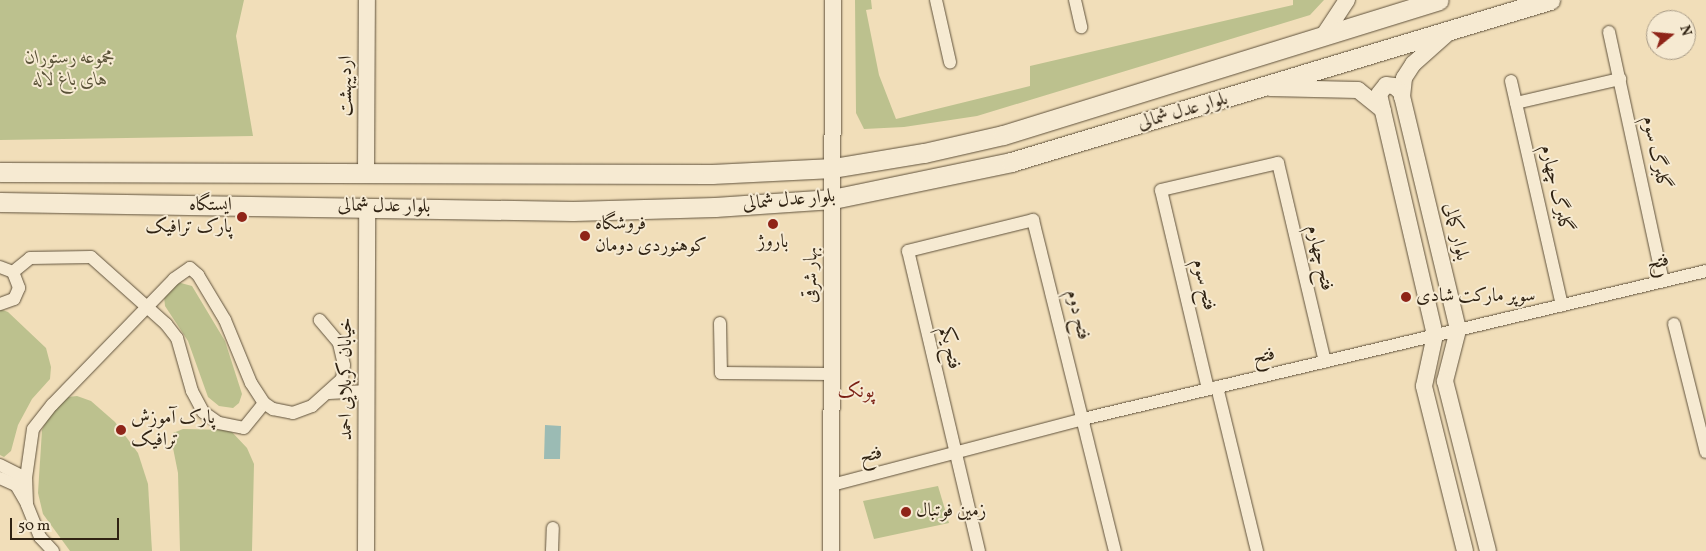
<!DOCTYPE html>
<meta charset="utf-8">
<style>
body{margin:0}
#map{position:relative;width:1706px;height:551px;overflow:hidden;background:#f1deb9;font-family:Vollkorn,Amiri,serif}
div>[style]{position:absolute}
[style*='--x']{left:calc(var(--x)*1px);top:calc(var(--y)*1px);width:calc(var(--w)*1px);rotate:calc(var(--a)*1deg)}
.green>*{inset:0;background:#bcc18e}
.water>*{inset:0;background:#9bbbb4}
.roads{filter:drop-shadow(0 0 1px #60523c) drop-shadow(0 0 1px #60523c)}
.minor>*{height:12px;margin:-6px;padding:0 6px;transform-origin:6px;border-radius:6px;background:#f6ead2}
.tertiary>*{height:16px;margin:-8px;padding:0 8px;transform-origin:8px;border-radius:8px;background:#f6ead2}
.secondary>*{height:19px;margin:-9.5px;padding:0 9.5px;transform-origin:9.5px;border-radius:9.5px;background:#f6ead2}
.dots>*{width:14px;height:14px;translate:-50% -50%;box-sizing:border-box;border:2px solid #f6ead2;border-radius:50%}
span{translate:-50% -50%;white-space:nowrap;text-align:center;line-height:1.15;-webkit-text-stroke:4px #f6ead2;paint-order:stroke}
.park-label{font-size:19px;color:#5a5238;font-style:italic}
.street-label{font-size:19px;color:#302313}
.poi-label{font-size:19px;color:#302313}
.right{translate:-100% -50%;text-align:right}
.left{translate:0 -50%;text-align:left}
.neighbourhood-label{font-size:20px;color:#7a1f14}
.north{position:absolute;left:1646px;top:10px;width:50px;height:50px;box-sizing:border-box;background:#f6ead2;border:1px solid #a79a86;border-radius:50%;rotate:73deg;font-size:14px;font-weight:700;line-height:20px;text-align:center;color:#302313}
.north::after{content:'';display:block;margin:auto;width:18px;height:22px;background:#8f2418;clip-path:polygon(50% 0,100% 100%,50% 72%,0 100%)}
.scale{position:absolute;left:10px;top:518px;width:109px;height:22px;box-sizing:border-box;border:2px solid #302313;border-top:0;padding-left:6px;font-size:15px;line-height:18px;white-space:nowrap;color:#302313;-webkit-text-stroke:4px #f6ead2;paint-order:stroke}
</style>
<div id="map">
<div class="green">
<i style="clip-path:polygon(0 0,244px 0,236px 36px,253px 136px,0 140px)"></i>
<i style="clip-path:polygon(855px 0,871px 0,872px 9px,866px 10px,879px 75px,896px 119px,1030px 86px,1030px 66px,1293px 5px,1293px 0,1324px 0,1310px 15px,977px 116px,904px 127px,864px 129px,856px 113px)"></i>
<i style="clip-path:polygon(177px 282px,192px 286px,225px 341px,242px 394px,239px 403px,233px 408px,219px 406px,208px 397px,188px 341px,165px 306px,164px 296px)"></i>
<i style="clip-path:polygon(0 309px,8px 312px,46px 348px,51px 367px,50px 379px,32px 399px,18px 425px,11px 451px,4px 457px,0 455px)"></i>
<i style="clip-path:polygon(77px 396px,91px 401px,115px 422px,138px 453px,148px 484px,152px 551px,70px 551px,43px 514px,38px 493px,42px 430px,48px 417px,68px 397px)"></i>
<i style="clip-path:polygon(183px 429px,230px 430px,247px 448px,254px 464px,252px 551px,180px 551px,178px 473px,172px 443px,173px 433px)"></i>
<i style="clip-path:polygon(938px 486px,949px 523px,874px 539px,863px 501px)"></i>
</div>
<div class="water">
<i style="clip-path:polygon(545px 425px,561px 426px,560px 459px,544px 459px)"></i>
</div>
<div class="roads">
<div class="minor">
<i style="--x:936;--y:0;--w:64;--a:77.3"></i>
<i style="--x:1075;--y:0;--w:28;--a:77"></i>
<i style="--x:1609;--y:32;--w:255;--a:77.8"></i>
<i style="--x:1511;--y:81;--w:230;--a:77.2"></i>
<i style="--x:1516;--y:103;--w:107;--a:-13"></i>
<i style="--x:0;--y:267;--w:14;--a:21"></i>
<i style="--x:13;--y:272;--w:17;--a:69"></i>
<i style="--x:19;--y:288;--w:12;--a:114"></i>
<i style="--x:14;--y:299;--w:15;--a:160"></i>
<i style="--x:13;--y:272;--w:22;--a:-39"></i>
<i style="--x:30;--y:258;--w:61;--a:-0.9"></i>
<i style="--x:91;--y:257;--w:101;--a:41.8"></i>
<i style="--x:166;--y:324;--w:18;--a:52"></i>
<i style="--x:177;--y:338;--w:55;--a:74.2"></i>
<i style="--x:192;--y:391;--w:24;--a:62"></i>
<i style="--x:203;--y:412;--w:19;--a:35"></i>
<i style="--x:219;--y:423;--w:25;--a:11"></i>
<i style="--x:244;--y:428;--w:32;--a:-51"></i>
<i style="--x:720;--y:323;--w:50;--a:88.9"></i>
<i style="--x:721;--y:373;--w:110;--a:0.5"></i>
<i style="--x:1674;--y:324;--w:132;--a:76"></i>
<i style="--x:1217;--y:387;--w:169;--a:76.3"></i>
<i style="--x:1208;--y:389;--w:204;--a:-103.3"></i>
<i style="--x:1161;--y:190;--w:120;--a:-13"></i>
<i style="--x:1278;--y:163;--w:204;--a:76.7"></i>
<i style="--x:329;--y:393;--w:38;--a:-3"></i>
<i style="--x:0;--y:465;--w:29;--a:27"></i>
<i style="--x:0;--y:478;--w:17;--a:24"></i>
<i style="--x:16;--y:485;--w:20;--a:60"></i>
<i style="--x:832;--y:485;--w:260;--a:-14.7"></i>
<i style="--x:1083;--y:419;--w:640;--a:-13.36"></i>
<i style="--x:53;--y:551;--w:19;--a:-133"></i>
<i style="--x:40;--y:537;--w:35;--a:-112"></i>
<i style="--x:27;--y:504;--w:26;--a:-92"></i>
<i style="--x:26;--y:478;--w:49;--a:-81.9"></i>
<i style="--x:33;--y:429;--w:31;--a:-52"></i>
<i style="--x:52;--y:405;--w:175;--a:-45.9"></i>
<i style="--x:174;--y:279;--w:19;--a:-35"></i>
<i style="--x:190;--y:268;--w:11;--a:41"></i>
<i style="--x:198;--y:275;--w:52;--a:59"></i>
<i style="--x:225;--y:320;--w:68;--a:67.6"></i>
<i style="--x:251;--y:383;--w:24;--a:57"></i>
<i style="--x:264;--y:403;--w:11;--a:34"></i>
<i style="--x:273;--y:409;--w:20;--a:11"></i>
<i style="--x:293;--y:413;--w:20;--a:-20"></i>
<i style="--x:312;--y:406;--w:40;--a:-42"></i>
<i style="--x:342;--y:379;--w:14;--a:-82"></i>
<i style="--x:344;--y:365;--w:23;--a:-103"></i>
<i style="--x:339;--y:343;--w:30;--a:-130"></i>
<i style="--x:552;--y:551;--w:23;--a:-88"></i>
<i style="--x:979;--y:551;--w:308;--a:-103.3"></i>
<i style="--x:908;--y:251;--w:129;--a:-13.9"></i>
<i style="--x:1033;--y:220;--w:341;--a:76.1"></i>
</div>
<div class="tertiary">
<i style="--x:1324;--y:35;--w:42;--a:-56.7"></i>
<i style="--x:1270;--y:88;--w:88;--a:1.3"></i>
<i style="--x:1358;--y:90;--w:32;--a:39"></i>
<i style="--x:1402;--y:97;--w:19;--a:-84"></i>
<i style="--x:1404;--y:78;--w:17;--a:-57"></i>
<i style="--x:1413;--y:64;--w:50;--a:-41.7"></i>
<i style="--x:366;--y:173;--w:173;--a:-89.7"></i>
<i style="--x:366;--y:551;--w:344;--a:-89.8"></i>
<i style="--x:831;--y:551;--w:551;--a:-89.79"></i>
<i style="--x:1465;--y:551;--w:170;--a:-104"></i>
<i style="--x:1424;--y:386;--w:52;--a:-77.8"></i>
<i style="--x:1435;--y:335;--w:247;--a:-103.1"></i>
<i style="--x:1379;--y:94;--w:11;--a:-52"></i>
<i style="--x:1386;--y:85;--w:8;--a:7"></i>
<i style="--x:1394;--y:86;--w:9;--a:41"></i>
<i style="--x:1401;--y:92;--w:245;--a:76.5"></i>
<i style="--x:1458;--y:330;--w:53;--a:104.3"></i>
<i style="--x:1445;--y:381;--w:175;--a:75.8"></i>
</div>
<div class="secondary">
<i style="--x:0;--y:172;--w:712;--a:0.16"></i>
<i style="--x:712;--y:174;--w:121;--a:-2.8"></i>
<i style="--x:833;--y:168;--w:92;--a:-9.4"></i>
<i style="--x:924;--y:153;--w:81;--a:-12.8"></i>
<i style="--x:1003;--y:135;--w:456;--a:-17.2"></i>
<i style="--x:0;--y:202;--w:573;--a:0.9"></i>
<i style="--x:573;--y:211;--w:142;--a:-1.6"></i>
<i style="--x:715;--y:207;--w:118;--a:-3.9"></i>
<i style="--x:833;--y:199;--w:182;--a:-11.7"></i>
<i style="--x:1011;--y:162;--w:563;--a:-16.73"></i>
</div>
</div>
<div class="dots">
<i style="left:242px;top:217px;background:#8f2418"></i>
<i style="left:773px;top:224px;background:#8f2418"></i>
<i style="left:585px;top:236px;background:#8f2418"></i>
<i style="left:1406px;top:297px;background:#8f2418"></i>
<i style="left:121px;top:430px;background:#8f2418"></i>
<i style="left:906px;top:512px;background:#8f2418"></i>
</div>
<div class="park-label">
<span style="left:70px;top:70px">مجموعه رستوران<br>های باغ لاله</span>
</div>
<div class="street-label">
<span style="left:347px;top:86px;rotate:-90deg">اردیبهشت</span>
<span style="left:1183px;top:112px;rotate:-16deg">بلوار عدل شمالی</span>
<span style="left:1655px;top:153px;rotate:78deg">گلبرگ سوم</span>
<span style="left:1555px;top:189px;rotate:77deg">گلبرگ چهارم</span>
<span style="left:789px;top:201px;rotate:-5deg">بلوار عدل شمالی</span>
<span style="left:384px;top:207px;rotate:1deg">بلوار عدل شمالی</span>
<span style="left:1455px;top:232px;rotate:77deg">بلوار کمالی</span>
<span style="left:1319px;top:258px;rotate:77deg">فتح چهارم</span>
<span style="left:1658px;top:263px;rotate:-13deg">فتح</span>
<span style="left:812px;top:275px;rotate:-89deg">بهار شرقی</span>
<span style="left:1203px;top:285px;rotate:77deg">فتح سوم</span>
<span style="left:1077px;top:315px;rotate:76deg">فتح دوم</span>
<span style="left:949px;top:348px;rotate:77deg">فتح یکم</span>
<span style="left:1264px;top:357px;rotate:-13deg">فتح</span>
<span style="left:347px;top:379px;rotate:-90deg">خیابان کربلایی احمد</span>
<span style="left:871px;top:456px;rotate:-14deg">فتح</span>
</div>
<div class="poi-label">
<span class="right" style="left:232px;top:217px">ایستگاه<br>پارک ترافیک</span>
<span class="left" style="left:595px;top:236px">فروشگاه<br>کوهنوردی دومان</span>
<span style="left:773px;top:243px">باروژ</span>
<span class="left" style="left:1416px;top:297px">سوپر مارکت شادی</span>
<span class="left" style="left:131px;top:430px">پارک آموزش<br>ترافیک</span>
<span class="left" style="left:916px;top:512px">زمین فوتبال</span>
</div>
<div class="neighbourhood-label">
<span style="left:856px;top:392px">پونک</span>
</div>
<div class="north">N</div>
<div class="scale">50 m</div>
</div>
